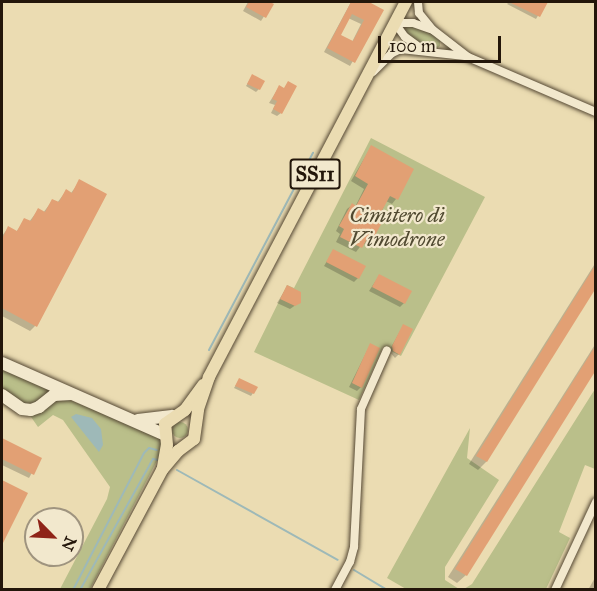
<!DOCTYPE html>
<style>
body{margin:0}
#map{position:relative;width:597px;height:591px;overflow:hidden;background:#ebdcb2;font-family:"IM FELL Great Primer",serif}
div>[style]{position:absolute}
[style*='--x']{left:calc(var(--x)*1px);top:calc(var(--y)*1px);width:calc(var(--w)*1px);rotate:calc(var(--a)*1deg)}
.green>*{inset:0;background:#babf8a}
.round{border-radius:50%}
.water>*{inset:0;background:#9eb9b8}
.shadow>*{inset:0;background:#0003}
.stream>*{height:2px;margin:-1px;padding:0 1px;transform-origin:1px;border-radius:1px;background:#9eb9b8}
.building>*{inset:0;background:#e2a074}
.roads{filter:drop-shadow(0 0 2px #554834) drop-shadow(0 0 2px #554834)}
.street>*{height:8px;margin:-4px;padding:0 4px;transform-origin:4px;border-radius:4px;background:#f2e8cd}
.secondary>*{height:12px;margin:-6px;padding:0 6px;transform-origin:6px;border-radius:6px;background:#f2e8cd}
.primary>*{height:12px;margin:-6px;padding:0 6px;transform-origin:6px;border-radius:6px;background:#ebdcb2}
span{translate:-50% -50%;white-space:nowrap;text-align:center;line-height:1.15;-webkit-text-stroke:4.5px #f2e8cd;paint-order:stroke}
.shield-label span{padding:2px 4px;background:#f2e8cd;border:2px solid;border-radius:4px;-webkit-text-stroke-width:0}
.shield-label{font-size:20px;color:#23160a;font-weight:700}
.park-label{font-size:21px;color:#504930;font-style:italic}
.frame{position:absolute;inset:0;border:3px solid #23160a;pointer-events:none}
.north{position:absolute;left:24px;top:507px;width:60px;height:60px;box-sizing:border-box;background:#f2e8cd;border:2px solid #9f947f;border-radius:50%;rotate:114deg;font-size:16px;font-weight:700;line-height:24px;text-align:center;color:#23160a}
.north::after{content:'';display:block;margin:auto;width:21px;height:27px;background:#8f2418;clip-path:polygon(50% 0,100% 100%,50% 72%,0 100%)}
.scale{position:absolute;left:378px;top:36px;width:123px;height:27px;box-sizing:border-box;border:3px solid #23160a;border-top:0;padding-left:8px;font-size:18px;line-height:21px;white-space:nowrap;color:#23160a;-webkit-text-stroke:4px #f2e8cd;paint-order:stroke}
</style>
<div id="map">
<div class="green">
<i style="clip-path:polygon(408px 25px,419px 25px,440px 39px,440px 46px,436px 49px,417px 44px,403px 30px)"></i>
<i style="clip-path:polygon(371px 138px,485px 197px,401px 356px,383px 347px,359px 400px,254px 352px,287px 285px,294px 288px)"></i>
<i style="clip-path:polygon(3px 370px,57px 389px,38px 405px,27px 407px,2px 392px)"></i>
<i style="clip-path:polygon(595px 389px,595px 469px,585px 465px,559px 532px,570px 538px,546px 589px,464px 589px,472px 584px)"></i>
<i style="clip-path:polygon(60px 396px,159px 436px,162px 445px,160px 455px,90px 589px,60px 589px,107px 499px,110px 487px,63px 420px,53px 415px,38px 427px,29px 414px)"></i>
<i class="round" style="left:172px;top:422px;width:16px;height:16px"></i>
<i style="clip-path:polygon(470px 428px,467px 458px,499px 480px,445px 567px,445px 580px,459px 589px,406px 589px,387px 578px)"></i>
</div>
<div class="water">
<i style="clip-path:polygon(76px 414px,92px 418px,101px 429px,103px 445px,99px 452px,71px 417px)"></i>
</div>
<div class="shadow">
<i style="clip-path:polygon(248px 2px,267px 2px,272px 4px,261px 21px,243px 11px)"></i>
<i style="clip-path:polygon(evenodd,351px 2px,366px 2px,382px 10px,350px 66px,324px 52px,351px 2px,348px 18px,361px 24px,352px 42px,339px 36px,348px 18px)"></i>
<i style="clip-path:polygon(509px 2px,546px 2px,536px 19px,507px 4px)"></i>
<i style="clip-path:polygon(252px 76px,259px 89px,256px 92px,246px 86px)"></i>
<i style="clip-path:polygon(279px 87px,281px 113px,277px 116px,271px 113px,275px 105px,269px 103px)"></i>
<i style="clip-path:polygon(371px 147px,412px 169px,396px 199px,392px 204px,386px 201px,370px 240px,366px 245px,363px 243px,356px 252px,336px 242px,340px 234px,336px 231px,347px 209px,352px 205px,355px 207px,364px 189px,351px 181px)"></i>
<i style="clip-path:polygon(80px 181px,35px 326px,30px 331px,2px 316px,2px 236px,8px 228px,16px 232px,25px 220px,29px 222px,38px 210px,43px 213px,52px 201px,57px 203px,66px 191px,71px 193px)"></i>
<i style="clip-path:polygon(333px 251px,358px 278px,354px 282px,324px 266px)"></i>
<i style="clip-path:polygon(596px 262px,596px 285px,486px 462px,478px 470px,469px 464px)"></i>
<i style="clip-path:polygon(379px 276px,404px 303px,400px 307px,369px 291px)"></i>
<i style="clip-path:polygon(287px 287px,300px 302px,290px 309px,277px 303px)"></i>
<i style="clip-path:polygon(403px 326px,399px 354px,395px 358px,389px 351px)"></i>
<i style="clip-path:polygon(596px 343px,596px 368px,466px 575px,457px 583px,448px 577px)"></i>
<i style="clip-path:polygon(370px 345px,361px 387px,357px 391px,349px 387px)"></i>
<i style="clip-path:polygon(239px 380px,253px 393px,251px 396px,234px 388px)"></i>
<i style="clip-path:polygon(3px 440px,40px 458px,29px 478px,2px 465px)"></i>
<i style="clip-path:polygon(2px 481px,26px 494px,2px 542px)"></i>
<i style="clip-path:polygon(596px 576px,596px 590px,588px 590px)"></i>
</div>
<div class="stream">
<i style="--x:209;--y:350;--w:223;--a:-62.2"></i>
<i style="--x:177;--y:470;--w:184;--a:29.2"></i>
<i style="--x:354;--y:570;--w:39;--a:31"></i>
<i style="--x:73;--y:590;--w:154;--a:-62.6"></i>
<i style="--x:144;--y:453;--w:7;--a:-45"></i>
<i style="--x:149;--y:448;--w:8;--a:14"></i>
<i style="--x:80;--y:590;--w:144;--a:-60.9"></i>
<i style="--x:150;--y:464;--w:6;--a:-59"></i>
<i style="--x:153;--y:459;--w:5;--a:11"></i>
</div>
<div class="building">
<i style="clip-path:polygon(249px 2px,270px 2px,274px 4px,266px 18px,246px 7px)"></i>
<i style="clip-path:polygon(evenodd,351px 2px,369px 2px,384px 10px,355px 63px,327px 48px,351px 2px,352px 14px,364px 20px,353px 41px,341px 35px,352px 14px)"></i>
<i style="clip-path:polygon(509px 2px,548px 2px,540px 17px)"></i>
<i style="clip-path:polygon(252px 74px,265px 81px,260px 90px,247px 84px)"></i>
<i style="clip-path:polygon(288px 81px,297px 86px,282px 114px,273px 109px,277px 101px,272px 99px,279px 85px,284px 88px)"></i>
<i style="clip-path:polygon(371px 145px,414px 169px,398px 200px,390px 196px,380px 214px,385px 217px,372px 241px,367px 239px,362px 248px,340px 237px,344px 229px,339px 226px,352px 203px,356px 206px,368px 184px,355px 176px)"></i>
<i style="clip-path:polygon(79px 179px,107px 194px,37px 327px,2px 308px,2px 239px,8px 226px,17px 231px,24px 218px,31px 221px,38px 208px,45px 212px,52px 199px,59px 202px,66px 189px,72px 193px)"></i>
<i style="clip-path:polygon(333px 249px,366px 266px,359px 279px,326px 262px)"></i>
<i style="clip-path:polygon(596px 264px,596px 288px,487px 462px,476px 456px)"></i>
<i style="clip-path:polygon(379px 274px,412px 291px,405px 304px,372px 287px)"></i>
<i style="clip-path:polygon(287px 285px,301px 292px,301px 303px,295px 306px,280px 299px)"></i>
<i style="clip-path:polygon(403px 324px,413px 329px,400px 355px,393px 351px,392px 346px)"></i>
<i style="clip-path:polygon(370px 343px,380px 348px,362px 388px,352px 383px)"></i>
<i style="clip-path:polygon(596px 345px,596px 370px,467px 576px,455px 569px)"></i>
<i style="clip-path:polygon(239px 378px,258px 387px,254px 394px,235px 386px)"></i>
<i style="clip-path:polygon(2px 438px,42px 458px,34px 475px,2px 459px)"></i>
<i style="clip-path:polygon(2px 480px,28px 493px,2px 545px)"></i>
</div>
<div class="roads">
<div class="street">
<i style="--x:418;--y:2;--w:11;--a:85"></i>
<i style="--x:419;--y:13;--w:22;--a:51"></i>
<i style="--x:433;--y:30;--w:44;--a:37.6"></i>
<i style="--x:468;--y:57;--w:139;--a:23.3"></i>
<i style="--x:419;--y:47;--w:17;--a:-144"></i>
<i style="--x:405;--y:37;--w:17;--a:-126"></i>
<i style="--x:395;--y:23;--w:18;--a:0"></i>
<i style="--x:413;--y:23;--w:18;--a:19"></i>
<i style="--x:373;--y:72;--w:27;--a:-45"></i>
<i style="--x:392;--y:53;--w:10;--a:-24"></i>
<i style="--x:401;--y:49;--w:64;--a:6.2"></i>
<i style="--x:335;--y:590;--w:32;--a:-62"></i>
<i style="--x:350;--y:562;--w:16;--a:-75"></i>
<i style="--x:354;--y:547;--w:138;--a:-87.1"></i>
<i style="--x:361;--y:409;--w:64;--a:-66.2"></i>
<i style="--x:555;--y:590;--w:97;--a:-65"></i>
</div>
<div class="secondary">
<i style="--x:2;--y:363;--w:178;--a:23.8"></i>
<i style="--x:2;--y:395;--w:24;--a:35"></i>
<i style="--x:22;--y:409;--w:9;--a:6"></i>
<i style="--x:31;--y:410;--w:9;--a:-21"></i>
<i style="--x:39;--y:407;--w:19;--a:-39"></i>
<i style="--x:54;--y:395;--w:17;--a:-3"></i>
<i style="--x:138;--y:420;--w:34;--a:-7"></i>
</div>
<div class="primary">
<i style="--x:163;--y:467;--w:22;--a:-80"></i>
<i style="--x:167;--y:445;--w:21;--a:-95"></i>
<i style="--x:165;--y:424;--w:24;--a:-35"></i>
<i style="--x:185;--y:410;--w:31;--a:-54"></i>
<i style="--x:98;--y:590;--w:136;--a:-61.9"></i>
<i style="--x:162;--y:470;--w:25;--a:-50"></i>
<i style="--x:178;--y:451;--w:20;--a:-37"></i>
<i style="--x:194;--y:439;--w:30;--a:-82"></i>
<i style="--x:198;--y:409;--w:34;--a:-71"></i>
<i style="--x:209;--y:377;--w:424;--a:-62.3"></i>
</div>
</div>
<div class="shield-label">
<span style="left:315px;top:174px">SS11</span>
</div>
<div class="park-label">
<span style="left:397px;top:227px">Cimitero di<br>Vimodrone</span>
</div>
<div class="frame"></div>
<div class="north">N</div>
<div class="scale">100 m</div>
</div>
